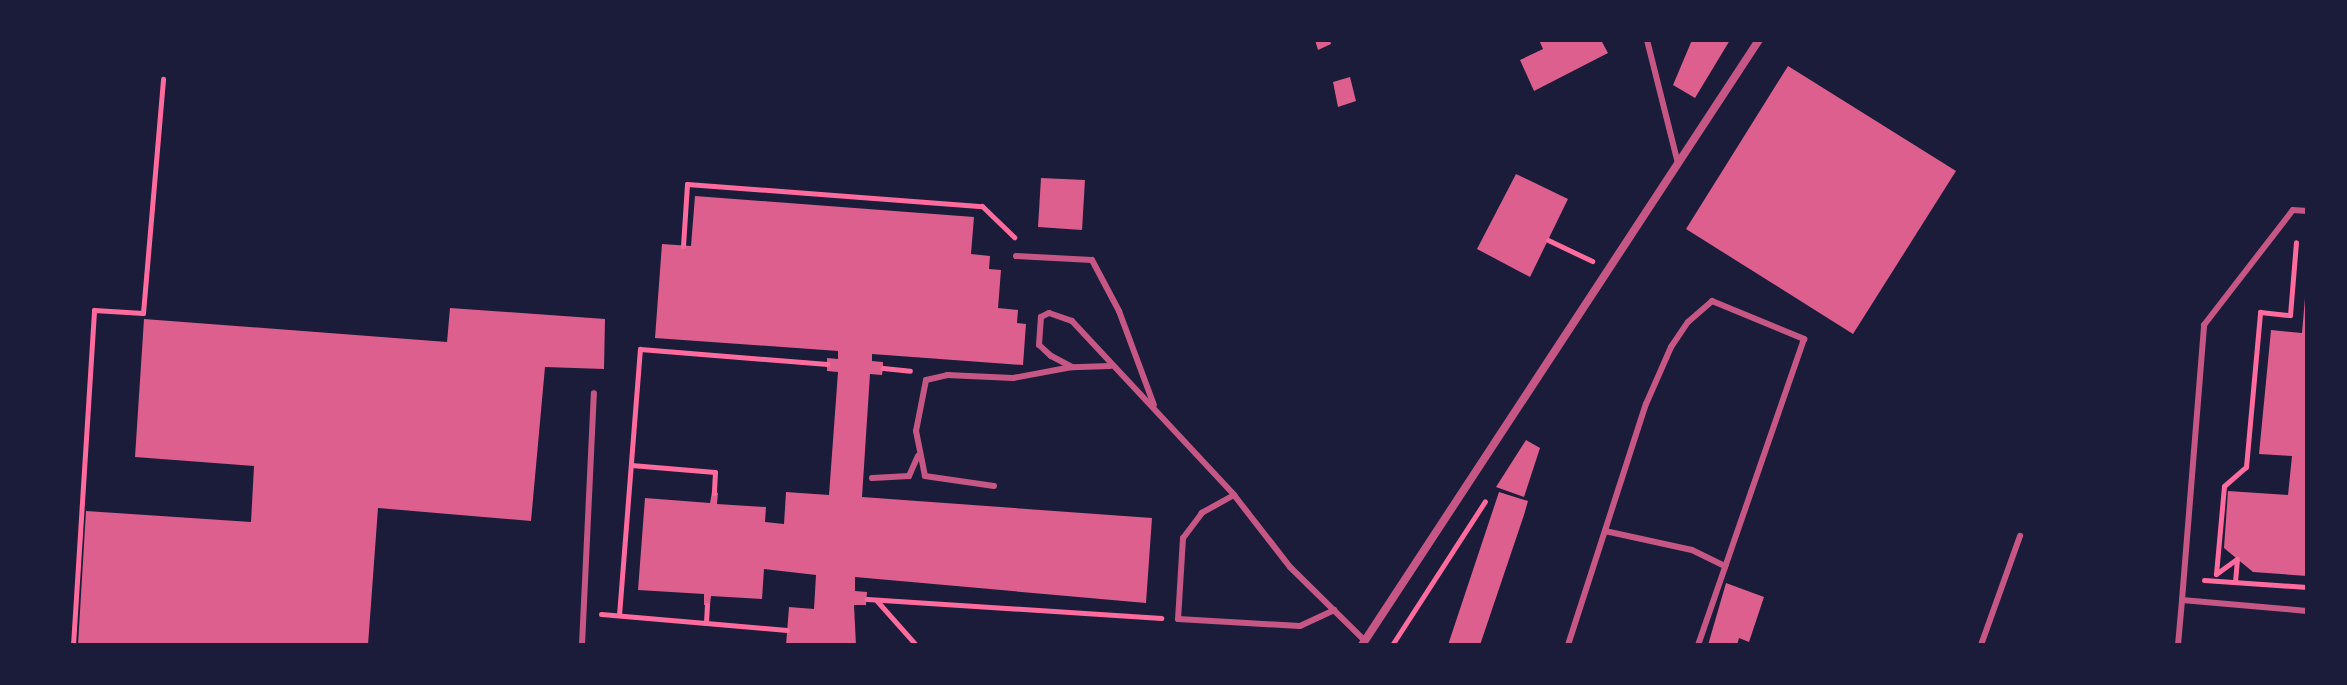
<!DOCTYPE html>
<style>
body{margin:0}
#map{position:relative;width:2347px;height:685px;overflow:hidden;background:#1b1b3a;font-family:Inter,sans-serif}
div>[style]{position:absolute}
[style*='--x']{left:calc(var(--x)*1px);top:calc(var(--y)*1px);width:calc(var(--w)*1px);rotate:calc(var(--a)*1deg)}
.building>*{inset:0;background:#dd5f8e}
.path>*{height:5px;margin:-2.5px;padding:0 2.5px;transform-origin:2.5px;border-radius:2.5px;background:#ff6b9d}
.service>*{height:6px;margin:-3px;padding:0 3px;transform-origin:3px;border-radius:3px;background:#c65784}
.minor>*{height:8px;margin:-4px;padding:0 4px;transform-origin:4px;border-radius:4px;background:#c65784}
span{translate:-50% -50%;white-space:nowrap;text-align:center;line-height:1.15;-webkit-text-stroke:6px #1b1b3a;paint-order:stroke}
.frame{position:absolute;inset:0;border:42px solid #1b1b3a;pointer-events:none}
</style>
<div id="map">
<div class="building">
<i style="clip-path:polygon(1315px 40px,1330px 40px,1331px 44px,1318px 50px)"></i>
<i style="clip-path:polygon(1539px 40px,1601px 40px,1608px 53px,1534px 91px,1520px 60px,1543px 49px)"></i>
<i style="clip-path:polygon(1692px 40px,1730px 40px,1695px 98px,1673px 85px)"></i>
<i style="clip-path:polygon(1788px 66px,1956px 171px,1853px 334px,1686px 229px)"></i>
<i style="clip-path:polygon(1350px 77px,1356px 101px,1338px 107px,1333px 82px)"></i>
<i style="clip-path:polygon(1516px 174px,1568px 199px,1530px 277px,1477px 249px)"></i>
<i style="clip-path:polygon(1041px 178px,1085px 180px,1082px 230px,1038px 227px)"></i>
<i style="clip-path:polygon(695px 196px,974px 217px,971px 254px,990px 256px,989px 269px,1001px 270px,998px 308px,1018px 310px,1017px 323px,1026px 324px,1023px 365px,872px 354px,872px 361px,883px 362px,883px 368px,882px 375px,870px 374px,862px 497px,1152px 518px,1146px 603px,855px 577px,855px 591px,867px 592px,866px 605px,854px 605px,856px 645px,786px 645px,789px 607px,814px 609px,816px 575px,764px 569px,762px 599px,711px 596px,710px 605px,704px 605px,704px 594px,638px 590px,645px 498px,710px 503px,712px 492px,718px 493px,717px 504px,766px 507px,765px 522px,784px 524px,786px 492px,829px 495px,838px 372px,827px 371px,827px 358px,838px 359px,838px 351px,655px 338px,662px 244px,691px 246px)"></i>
<i style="clip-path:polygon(2305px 298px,2307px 576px,2253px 572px,2224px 548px,2228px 491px,2288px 495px,2292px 456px,2259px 454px,2271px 330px,2302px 333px)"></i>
<i style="clip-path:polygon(450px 308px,605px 319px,604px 369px,545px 367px,531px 521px,378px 508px,368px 645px,78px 645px,86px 511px,251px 522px,254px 466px,135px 457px,144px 319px,447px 342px)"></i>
<i style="clip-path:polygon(1526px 440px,1540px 448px,1524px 497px,1496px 487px)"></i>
<i style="clip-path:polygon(1499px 492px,1528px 501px,1524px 515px,1480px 645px,1448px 645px)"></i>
<i style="clip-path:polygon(1726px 583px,1764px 597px,1749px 642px,1739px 638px,1737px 645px,1708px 645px)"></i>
</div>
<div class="path">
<i style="--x:1548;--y:240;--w:49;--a:25.5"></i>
<i style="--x:683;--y:246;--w:62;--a:-86.3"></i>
<i style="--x:687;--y:184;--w:296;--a:4.3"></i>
<i style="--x:982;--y:206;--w:45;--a:44.1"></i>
<i style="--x:883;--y:368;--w:27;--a:6"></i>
<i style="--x:631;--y:465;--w:84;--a:4.8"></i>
<i style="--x:715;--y:472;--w:21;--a:93"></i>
<i style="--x:2216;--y:574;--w:88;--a:-84.8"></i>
<i style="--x:2224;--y:486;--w:29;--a:-41"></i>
<i style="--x:2246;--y:467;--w:156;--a:-84.8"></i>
<i style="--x:2260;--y:312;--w:30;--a:6"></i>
<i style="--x:2290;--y:315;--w:73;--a:-85.3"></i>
<i style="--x:2216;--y:574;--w:26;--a:-36"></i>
<i style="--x:2237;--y:559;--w:22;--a:95"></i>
<i style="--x:2204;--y:580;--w:103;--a:3.9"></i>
<i style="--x:867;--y:599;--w:295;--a:3.7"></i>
<i style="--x:877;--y:601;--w:59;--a:48.4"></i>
<i style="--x:601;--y:614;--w:105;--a:4.9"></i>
<i style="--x:706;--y:623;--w:18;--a:-87"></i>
<i style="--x:619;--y:615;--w:267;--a:-85.5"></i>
<i style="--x:640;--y:349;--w:188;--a:4.6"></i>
<i style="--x:706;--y:623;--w:81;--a:4.9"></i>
<i style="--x:73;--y:645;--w:336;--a:-86.4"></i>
<i style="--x:94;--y:310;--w:49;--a:3.5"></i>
<i style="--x:143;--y:313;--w:235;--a:-85.1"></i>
<i style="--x:1392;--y:645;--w:171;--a:-57.1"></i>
</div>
<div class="service">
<i style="--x:1647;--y:40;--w:127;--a:75.9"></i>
<i style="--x:1016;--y:256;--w:76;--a:3"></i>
<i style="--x:1092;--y:260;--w:58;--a:62.1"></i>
<i style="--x:1119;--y:311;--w:100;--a:69.6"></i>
<i style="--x:1110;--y:366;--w:38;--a:178"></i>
<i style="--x:1072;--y:367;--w:24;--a:-152"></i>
<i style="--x:1051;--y:356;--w:16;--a:-137"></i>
<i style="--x:1039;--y:345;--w:28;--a:-86"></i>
<i style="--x:1041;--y:317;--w:9;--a:-27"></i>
<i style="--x:1049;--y:313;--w:24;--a:19"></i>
<i style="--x:1072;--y:321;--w:238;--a:47"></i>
<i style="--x:1234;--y:495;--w:91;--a:52.1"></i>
<i style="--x:1290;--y:567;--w:105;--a:44.6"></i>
<i style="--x:872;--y:478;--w:37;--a:-3"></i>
<i style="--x:909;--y:476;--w:22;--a:-66"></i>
<i style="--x:994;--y:486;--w:70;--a:-171.8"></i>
<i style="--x:925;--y:476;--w:46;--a:-101.3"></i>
<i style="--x:916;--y:431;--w:52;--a:-78.9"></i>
<i style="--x:926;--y:380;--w:22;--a:-13"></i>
<i style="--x:947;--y:375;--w:66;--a:2.6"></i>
<i style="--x:1013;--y:378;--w:60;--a:-10.6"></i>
<i style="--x:1234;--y:495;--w:37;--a:151"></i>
<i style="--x:1202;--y:513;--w:31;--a:127"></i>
<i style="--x:1183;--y:538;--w:81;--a:93.5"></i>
<i style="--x:1178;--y:619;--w:122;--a:3.3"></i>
<i style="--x:1300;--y:626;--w:38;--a:-25"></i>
<i style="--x:1605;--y:531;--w:89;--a:12.3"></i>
<i style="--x:1692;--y:550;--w:37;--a:26"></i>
<i style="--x:2182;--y:600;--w:276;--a:-85.4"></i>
<i style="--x:2204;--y:325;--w:145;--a:-52.3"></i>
<i style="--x:2293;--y:210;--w:14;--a:4"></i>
<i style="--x:582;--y:645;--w:252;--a:-87.3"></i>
<i style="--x:1568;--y:645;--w:253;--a:-72.1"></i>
<i style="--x:1646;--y:404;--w:62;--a:-66.3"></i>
<i style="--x:1671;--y:347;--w:30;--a:-56"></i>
<i style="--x:1688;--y:322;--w:32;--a:-41"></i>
<i style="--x:1712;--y:301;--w:100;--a:22.4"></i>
<i style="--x:1804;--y:339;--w:324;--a:109.1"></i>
<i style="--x:1981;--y:645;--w:116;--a:-70.3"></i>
<i style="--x:2178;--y:645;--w:45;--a:-84.9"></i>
<i style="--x:2182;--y:600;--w:125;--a:5"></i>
</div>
<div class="minor">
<i style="--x:1362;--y:645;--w:724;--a:-56.73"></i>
</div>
<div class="frame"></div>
</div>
